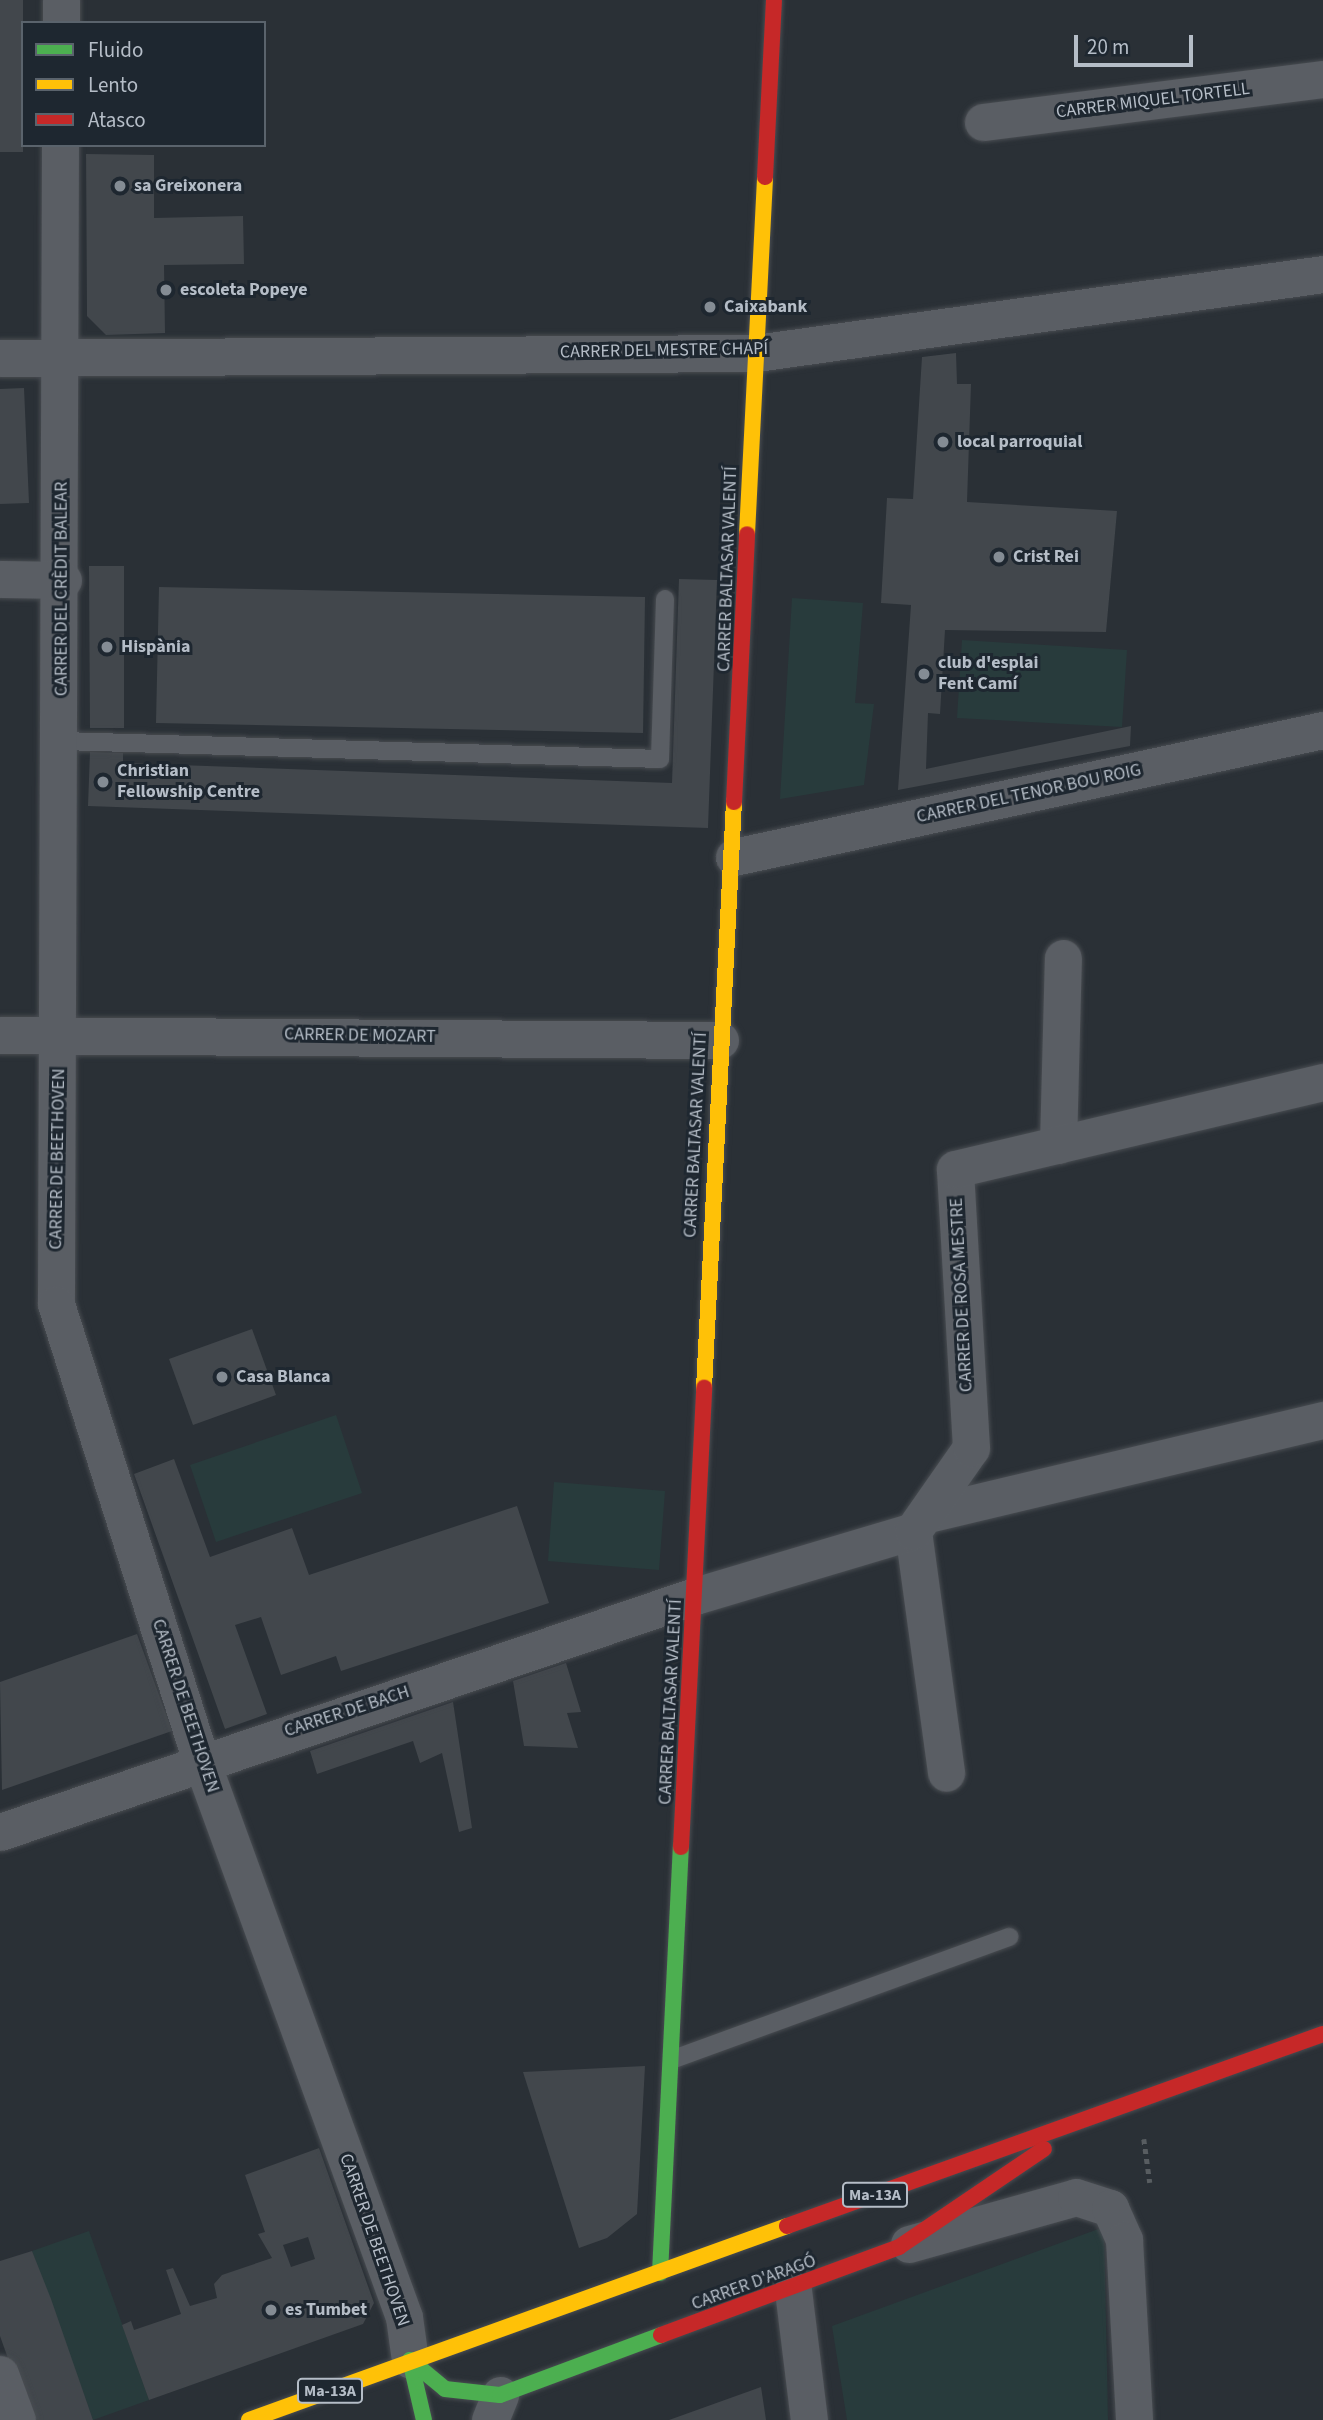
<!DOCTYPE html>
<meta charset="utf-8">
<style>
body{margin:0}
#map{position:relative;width:1323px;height:2420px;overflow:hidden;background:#2a3036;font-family:"Source Sans 3",sans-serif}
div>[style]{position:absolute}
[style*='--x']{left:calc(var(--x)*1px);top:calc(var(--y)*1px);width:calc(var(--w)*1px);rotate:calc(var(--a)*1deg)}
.green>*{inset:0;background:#283b3c}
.building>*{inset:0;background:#42474c}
.path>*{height:4.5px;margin-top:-2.25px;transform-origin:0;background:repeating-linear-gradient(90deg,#585d61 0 5px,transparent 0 10px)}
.roads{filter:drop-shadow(0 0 2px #484c51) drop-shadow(0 0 2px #484c51)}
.lane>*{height:18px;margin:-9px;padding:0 9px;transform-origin:9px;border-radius:9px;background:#5a5e64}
.street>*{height:37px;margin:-18.5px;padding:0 18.5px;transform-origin:18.5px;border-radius:18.5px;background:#5a5e64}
.fast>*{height:16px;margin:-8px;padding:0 8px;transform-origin:8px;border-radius:8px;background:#4caf50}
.slow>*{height:16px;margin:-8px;padding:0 8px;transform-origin:8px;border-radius:8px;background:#ffc107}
.jam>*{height:16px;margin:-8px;padding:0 8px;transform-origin:8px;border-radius:8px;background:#c62828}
.dots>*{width:19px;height:19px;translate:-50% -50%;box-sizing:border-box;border:4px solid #1e2730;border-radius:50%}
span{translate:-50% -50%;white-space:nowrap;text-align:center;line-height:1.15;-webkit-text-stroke:6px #1e2730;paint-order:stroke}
.shield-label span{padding:2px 5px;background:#1e2730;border:2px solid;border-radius:5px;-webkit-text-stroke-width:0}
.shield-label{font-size:16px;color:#b5bdc7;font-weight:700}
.street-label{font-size:18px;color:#b5bdc7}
.poi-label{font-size:18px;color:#b5bdc7;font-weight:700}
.left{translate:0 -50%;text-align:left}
.legend{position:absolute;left:21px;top:21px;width:245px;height:126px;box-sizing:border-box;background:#1e2730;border:2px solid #5a636c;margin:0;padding:9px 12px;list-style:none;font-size:21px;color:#b5bdc7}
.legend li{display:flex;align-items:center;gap:14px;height:35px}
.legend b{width:35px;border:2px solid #5a636c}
.scale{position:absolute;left:1074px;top:35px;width:119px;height:32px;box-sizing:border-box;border:4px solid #b5bdc7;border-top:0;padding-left:9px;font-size:21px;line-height:24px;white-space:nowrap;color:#b5bdc7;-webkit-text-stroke:5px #1e2730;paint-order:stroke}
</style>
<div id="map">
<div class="green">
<i style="clip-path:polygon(792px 598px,863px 603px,855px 703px,874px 704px,864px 785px,780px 799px)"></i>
<i style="clip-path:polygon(962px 640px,1127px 650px,1122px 727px,957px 718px)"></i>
<i style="clip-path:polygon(336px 1415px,362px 1493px,216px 1542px,190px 1465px)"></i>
<i style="clip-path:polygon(554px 1482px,665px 1491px,659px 1570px,548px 1561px)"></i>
<i style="clip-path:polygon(1104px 2227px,1108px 2420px,847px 2420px,832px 2326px)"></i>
<i style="clip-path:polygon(89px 2231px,149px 2400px,93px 2420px,32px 2251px)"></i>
</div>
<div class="building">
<i style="clip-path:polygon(0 0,23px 0,23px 152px,0 152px)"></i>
<i style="clip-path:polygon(86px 154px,154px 155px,154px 218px,243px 216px,244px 264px,164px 265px,165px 333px,106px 335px,87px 316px)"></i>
<i style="clip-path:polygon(956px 353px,957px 384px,971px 384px,967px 502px,1117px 511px,1106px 632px,945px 630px,940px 714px,928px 713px,926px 769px,1131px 726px,1130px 746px,898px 790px,911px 605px,881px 603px,887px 498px,913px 499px,922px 357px)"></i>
<i style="clip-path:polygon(24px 388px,29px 503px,0 504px,0 389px)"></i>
<i style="clip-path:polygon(89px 566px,124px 566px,124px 728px,90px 728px)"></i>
<i style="clip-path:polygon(679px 579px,717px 580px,708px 828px,88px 806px,90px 752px,123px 753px,123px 763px,672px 783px)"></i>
<i style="clip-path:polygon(159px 587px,645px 597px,643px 733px,156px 723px)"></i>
<i style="clip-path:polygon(252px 1329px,276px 1395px,193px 1425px,169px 1359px)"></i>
<i style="clip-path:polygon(174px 1459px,210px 1557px,292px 1528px,309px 1575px,517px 1506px,549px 1603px,341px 1671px,336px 1656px,281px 1675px,261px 1617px,235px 1625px,267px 1714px,225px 1729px,134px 1474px)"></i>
<i style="clip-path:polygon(137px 1634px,172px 1731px,2px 1790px,0 1682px)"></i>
<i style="clip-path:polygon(566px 1663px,581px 1712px,567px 1713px,578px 1748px,524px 1746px,513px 1681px)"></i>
<i style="clip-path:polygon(453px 1702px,472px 1828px,459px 1832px,442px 1753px,420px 1763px,413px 1741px,317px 1774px,310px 1751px)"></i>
<i style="clip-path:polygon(645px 2066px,637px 2214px,607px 2238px,579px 2248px,523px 2072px)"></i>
<i style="clip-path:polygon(evenodd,319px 2148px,374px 2303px,363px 2324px,149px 2400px,122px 2325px,131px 2321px,134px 2330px,181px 2314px,166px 2270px,173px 2268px,190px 2306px,217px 2298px,214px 2284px,222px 2275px,272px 2258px,258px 2234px,265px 2232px,245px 2175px,319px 2148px,308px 2237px,315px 2259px,291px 2267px,283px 2245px,308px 2237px)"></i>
<i style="clip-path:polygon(32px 2251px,51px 2299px,93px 2420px,30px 2420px,0 2336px,0 2261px)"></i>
<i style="clip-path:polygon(761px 2387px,766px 2420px,669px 2420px)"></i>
</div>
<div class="path">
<i style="--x:1144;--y:2139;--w:44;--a:82.2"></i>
</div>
<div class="roads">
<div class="lane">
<i style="--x:62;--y:741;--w:598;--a:1.72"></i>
<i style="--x:660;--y:759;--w:160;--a:-88.2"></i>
<i style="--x:674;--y:2059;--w:357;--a:-20"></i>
</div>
<div class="street">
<i style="--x:61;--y:23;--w:23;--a:-90"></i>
<i style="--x:983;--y:122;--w:343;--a:-7.2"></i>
<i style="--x:60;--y:145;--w:1159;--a:90.2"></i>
<i style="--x:56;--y:1304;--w:478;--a:72.4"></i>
<i style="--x:201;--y:1760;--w:593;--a:69.98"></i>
<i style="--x:404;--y:2317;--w:43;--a:82.1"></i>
<i style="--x:0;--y:358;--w:756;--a:-0.38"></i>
<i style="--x:756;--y:353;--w:572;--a:-7.93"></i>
<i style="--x:0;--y:579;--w:63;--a:0.9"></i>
<i style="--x:734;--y:857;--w:603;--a:-12.17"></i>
<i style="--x:0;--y:1035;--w:720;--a:0.4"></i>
<i style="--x:1058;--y:1145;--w:187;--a:-88.5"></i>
<i style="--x:928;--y:1514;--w:406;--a:-13.4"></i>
<i style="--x:913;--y:1531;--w:244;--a:82.2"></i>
<i style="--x:0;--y:1832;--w:734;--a:-18.76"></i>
<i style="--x:695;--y:1596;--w:227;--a:-16.6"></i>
<i style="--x:913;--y:1531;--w:101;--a:-55.1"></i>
<i style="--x:971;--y:1448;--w:279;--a:-93.3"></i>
<i style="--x:955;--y:1169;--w:378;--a:-13.3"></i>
<i style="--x:909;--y:2244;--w:173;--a:-15.7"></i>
<i style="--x:1076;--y:2197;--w:36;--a:18"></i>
<i style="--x:1110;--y:2208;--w:35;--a:66"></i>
<i style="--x:1124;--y:2240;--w:180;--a:86.8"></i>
<i style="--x:793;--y:2290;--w:131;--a:83"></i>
<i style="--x:0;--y:2374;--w:49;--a:69.7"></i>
<i style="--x:490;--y:2420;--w:27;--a:-68"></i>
</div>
<div class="fast">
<i style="--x:660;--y:2273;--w:427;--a:-87.2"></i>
<i style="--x:410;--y:2360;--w:62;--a:76.9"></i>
<i style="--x:410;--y:2360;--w:45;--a:39.6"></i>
<i style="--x:445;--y:2389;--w:55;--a:6.2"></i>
<i style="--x:500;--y:2395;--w:172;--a:-20.4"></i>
</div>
<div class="slow">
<i style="--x:747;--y:534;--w:357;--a:-87.1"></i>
<i style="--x:704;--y:1388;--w:587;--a:-87.07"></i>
<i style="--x:249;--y:2420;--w:572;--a:-19.83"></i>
</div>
<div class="jam">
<i style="--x:765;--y:177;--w:177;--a:-87.1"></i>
<i style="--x:734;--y:802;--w:268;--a:-87.2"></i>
<i style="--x:681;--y:1847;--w:460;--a:-87.1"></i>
<i style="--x:787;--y:2226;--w:569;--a:-19.71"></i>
<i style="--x:661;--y:2335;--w:254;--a:-20.3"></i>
<i style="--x:899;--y:2247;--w:175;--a:-34.1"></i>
</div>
</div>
<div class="dots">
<i style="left:120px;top:186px;background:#848c94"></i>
<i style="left:166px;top:290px;background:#848c94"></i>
<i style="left:710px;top:307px;background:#848c94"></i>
<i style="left:943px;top:442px;background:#848c94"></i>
<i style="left:999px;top:557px;background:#848c94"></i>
<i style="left:107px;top:647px;background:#848c94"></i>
<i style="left:924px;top:674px;background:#848c94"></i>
<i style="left:103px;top:782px;background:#848c94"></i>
<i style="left:222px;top:1377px;background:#848c94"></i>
<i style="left:271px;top:2310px;background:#848c94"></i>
</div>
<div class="shield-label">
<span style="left:875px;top:2195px">Ma-13A</span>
<span style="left:330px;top:2391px">Ma-13A</span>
</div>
<div class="street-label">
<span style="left:1153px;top:101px;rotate:-7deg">CARRER MIQUEL TORTELL</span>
<span style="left:664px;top:351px;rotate:-1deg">CARRER DEL MESTRE CHAPÍ</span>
<span style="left:728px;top:569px;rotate:-88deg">CARRER BALTASAR VALENTÍ</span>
<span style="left:62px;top:589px;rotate:-90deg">CARRER DEL CRÈDIT BALEAR</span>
<span style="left:1029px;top:794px;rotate:-12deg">CARRER DEL TENOR BOU ROIG</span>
<span style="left:360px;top:1036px;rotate:1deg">CARRER DE MOZART</span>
<span style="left:696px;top:1135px;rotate:-87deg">CARRER BALTASAR VALENTÍ</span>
<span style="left:58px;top:1159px;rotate:-89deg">CARRER DE BEETHOVEN</span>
<span style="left:962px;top:1295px;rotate:-93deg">CARRER DE ROSA MESTRE</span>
<span style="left:671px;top:1702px;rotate:-87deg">CARRER BALTASAR VALENTÍ</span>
<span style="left:185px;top:1706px;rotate:72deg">CARRER DE BEETHOVEN</span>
<span style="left:347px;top:1712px;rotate:-18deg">CARRER DE BACH</span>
<span style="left:374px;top:2240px;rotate:71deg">CARRER DE BEETHOVEN</span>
<span style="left:754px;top:2283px;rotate:-20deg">CARRER D'ARAGÓ</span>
</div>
<div class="poi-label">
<span class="left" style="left:134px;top:186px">sa Greixonera</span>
<span class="left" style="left:180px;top:290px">escoleta Popeye</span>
<span class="left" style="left:724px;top:307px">Caixabank</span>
<span class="left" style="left:957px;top:442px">local parroquial</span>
<span class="left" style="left:1013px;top:557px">Crist Rei</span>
<span class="left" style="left:121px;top:647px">Hispània</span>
<span class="left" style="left:938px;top:674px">club d'esplai<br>Fent Camí</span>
<span class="left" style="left:117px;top:782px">Christian<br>Fellowship Centre</span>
<span class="left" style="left:236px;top:1377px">Casa Blanca</span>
<span class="left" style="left:285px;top:2310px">es Tumbet</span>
</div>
<ul class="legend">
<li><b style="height:9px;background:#4caf50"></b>Fluido</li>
<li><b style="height:9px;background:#ffc107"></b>Lento</li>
<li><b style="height:9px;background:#c62828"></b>Atasco</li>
</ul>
<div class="scale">20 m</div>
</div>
